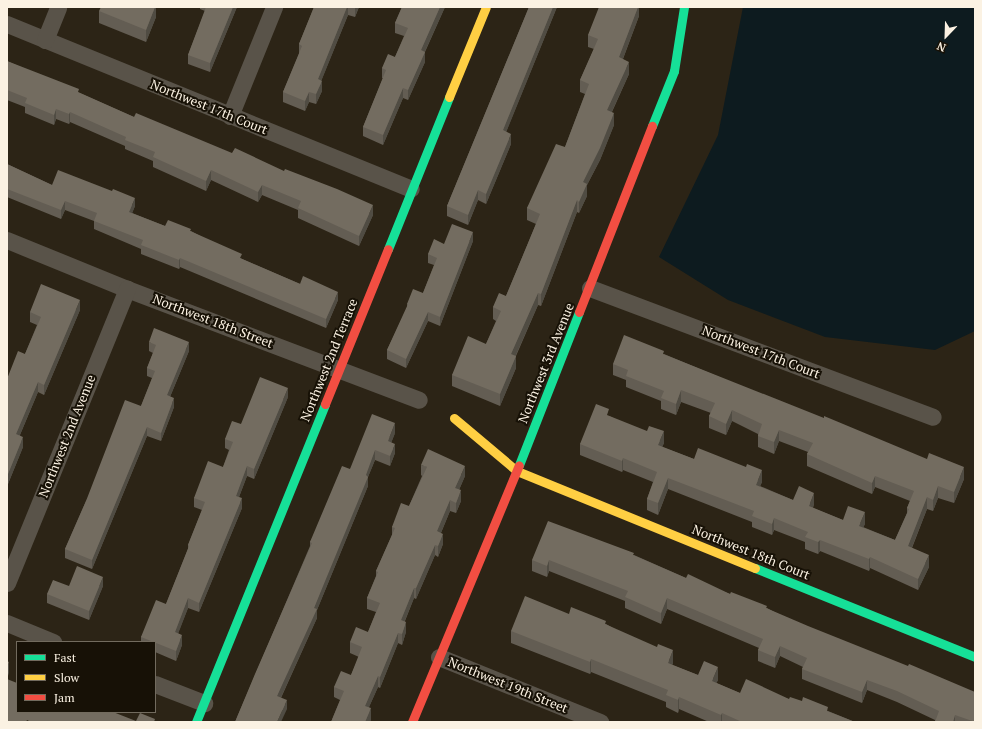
<!DOCTYPE html>
<style>
body{margin:0}
#map{position:relative;width:982px;height:729px;overflow:hidden;background:#2c2416;font-family:"PT Serif",serif}
div>[style]{position:absolute}
[style*='--x']{left:calc(var(--x)*1px);top:calc(var(--y)*1px);width:calc(var(--w)*1px);rotate:calc(var(--a)*1deg)}
.water>*{inset:0;background:#0d1b1f}
.street>*{height:17px;margin:-8.5px;padding:0 8.5px;transform-origin:8.5px;border-radius:8.5px;background:#595349}
.fast>*{height:9px;margin:-4.5px;padding:0 4.5px;transform-origin:4.5px;border-radius:4.5px;background:#16e098}
.slow>*{height:9px;margin:-4.5px;padding:0 4.5px;transform-origin:4.5px;border-radius:4.5px;background:#ffcf43}
.jam>*{height:9px;margin:-4.5px;padding:0 4.5px;transform-origin:4.5px;border-radius:4.5px;background:#f24e42}
.wall>*{inset:0;background:#635d53}
.shaded-wall>*{inset:0;background:#504c43}
.building>*{inset:0;background:#736c60}
span{translate:-50% -50%;white-space:nowrap;text-align:center;line-height:1.15;-webkit-text-stroke:4px #171106;paint-order:stroke}
.street-label{font-size:13px;color:#fbf2e3}
.frame{position:absolute;inset:0;border:8px solid #fbf2e3;pointer-events:none}
.legend{position:absolute;left:16px;top:641px;width:140px;height:72px;box-sizing:border-box;background:#171106;border:1px solid #726b5e;margin:0;padding:5px 7px;list-style:none;font-size:12px;color:#fbf2e3}
.legend li{display:flex;align-items:center;gap:8px;height:20px}
.legend b{width:20px;border:1px solid #726b5e}
.north{position:absolute;left:926px;top:16px;width:40px;height:40px;-webkit-text-stroke:3px #171106;paint-order:stroke;rotate:203deg;font-size:11px;font-weight:700;line-height:16px;text-align:center;color:#fbf2e3}
.north::after{content:'';display:block;margin:auto;width:14px;height:18px;background:#fbf2e3;clip-path:polygon(50% 0,100% 100%,50% 72%,0 100%)}
</style>
<div id="map">
<div class="water">
<i style="clip-path:polygon(743px 7px,975px 7px,975px 331px,935px 350px,825px 337px,728px 300px,659px 257px,718px 135px)"></i>
</div>
<div class="street">
<i style="--x:7;--y:24;--w:436;--a:22.2"></i>
<i style="--x:45;--y:40;--w:35;--a:-68"></i>
<i style="--x:230;--y:116;--w:118;--a:-68"></i>
<i style="--x:7;--y:240;--w:130;--a:22.2"></i>
<i style="--x:127;--y:289;--w:312;--a:20.8"></i>
<i style="--x:590;--y:288;--w:366;--a:20.6"></i>
<i style="--x:7;--y:583;--w:318;--a:-67.8"></i>
<i style="--x:7;--y:623;--w:50;--a:22.4"></i>
<i style="--x:439;--y:657;--w:174;--a:22"></i>
<i style="--x:155;--y:684;--w:53;--a:21.2"></i>
</div>
<div class="fast">
<i style="--x:652;--y:126;--w:59;--a:-68.2"></i>
<i style="--x:674;--y:71;--w:65;--a:-81.1"></i>
<i style="--x:388;--y:249;--w:164;--a:-68.1"></i>
<i style="--x:519;--y:465;--w:164;--a:-68.6"></i>
<i style="--x:755;--y:568;--w:237;--a:22"></i>
<i style="--x:196;--y:722;--w:343;--a:-67.9"></i>
</div>
<div class="slow">
<i style="--x:449;--y:97;--w:97;--a:-67.7"></i>
<i style="--x:454;--y:418;--w:82;--a:40.1"></i>
<i style="--x:517;--y:471;--w:257;--a:22.2"></i>
</div>
<div class="jam">
<i style="--x:579;--y:312;--w:200;--a:-68.6"></i>
<i style="--x:325;--y:404;--w:167;--a:-67.9"></i>
<i style="--x:412;--y:722;--w:278;--a:-67.4"></i>
</div>
<div class="wall">
<i style="clip-path:polygon(156px 7px,156px 17px,146px 42px,99px 23px,99px 11px)"></i>
<i style="clip-path:polygon(200px 7px,237px 7px,210px 72px,188px 64px,188px 55px,205px 11px,200px 9px)"></i>
<i style="clip-path:polygon(314px 7px,359px 7px,355px 17px,348px 15px,321px 81px,322px 91px,316px 104px,309px 102px,305px 111px,283px 102px,283px 92px,299px 54px,299px 44px)"></i>
<i style="clip-path:polygon(402px 7px,445px 7px,425px 52px,425px 62px,408px 100px,403px 98px,383px 145px,363px 136px,363px 127px,383px 78px,382px 78px,382px 68px,395px 57px,404px 36px,395px 33px,395px 23px)"></i>
<i style="clip-path:polygon(529px 7px,557px 7px,506px 132px,511px 144px,486px 204px,478px 200px,468px 225px,447px 216px,447px 206px)"></i>
<i style="clip-path:polygon(639px 7px,639px 16px,623px 59px,629px 74px,612px 112px,614px 125px,600px 160px,587px 185px,587px 196px,579px 213px,577px 212px,541px 306px,538px 305px,516px 356px,516px 368px,500px 406px,452px 386px,452px 375px,486px 344px,496px 321px,493px 319px,493px 307px,506px 296px,536px 224px,527px 220px,527px 208px,565px 147px,585px 94px,580px 92px,580px 80px,594px 49px,588px 47px,588px 35px)"></i>
<i style="clip-path:polygon(7px 61px,134px 117px,373px 215px,359px 246px,298px 218px,298px 210px,262px 195px,258px 202px,211px 180px,206px 191px,153px 167px,153px 161px,125px 149px,125px 146px,70px 122px,69px 124px,56px 119px,54px 125px,25px 113px,25px 107px,7px 100px)"></i>
<i style="clip-path:polygon(7px 164px,52px 185px,135px 206px,132px 213px,165px 226px,191px 231px,242px 259px,338px 300px,326px 328px,180px 267px,179px 269px,141px 254px,141px 249px,94px 229px,94px 221px,65px 210px,61px 219px,7px 197px)"></i>
<i style="clip-path:polygon(473px 241px,440px 326px,428px 321px,406px 368px,387px 359px,387px 350px,407px 308px,407px 304px,423px 293px,434px 265px,428px 263px,428px 254px,444px 244px)"></i>
<i style="clip-path:polygon(80px 310px,44px 395px,38px 392px,20px 435px,23px 447px,8px 484px,7px 484px,7px 379px,25px 354px,37px 325px,30px 322px,30px 312px)"></i>
<i style="clip-path:polygon(149px 342px,189px 351px,170px 397px,174px 407px,161px 441px,147px 436px,92px 569px,65px 558px,65px 549px,86px 501px,141px 406px,152px 378px,147px 376px,147px 368px,153px 353px,149px 351px)"></i>
<i style="clip-path:polygon(664px 354px,964px 479px,954px 503px,938px 498px,933px 511px,927px 509px,912px 548px,929px 567px,918px 590px,870px 568px,869px 571px,820px 551px,818px 554px,805px 549px,805px 542px,774px 530px,772px 535px,752px 527px,752px 522px,668px 489px,658px 515px,647px 510px,647px 499px,653px 482px,623px 470px,622px 472px,580px 455px,580px 444px,609px 416px,664px 443px,662px 447px,694px 459px,762px 482px,760px 486px,793px 500px,814px 504px,813px 508px,843px 520px,865px 524px,863px 527px,895px 540px,907px 513px,907px 508px,910px 501px,875px 487px,872px 494px,807px 466px,807px 454px,808px 452px,779px 441px,774px 454px,758px 447px,758px 434px,732px 421px,726px 435px,709px 428px,709px 416px,711px 413px,681px 402px,676px 415px,661px 409px,661px 401px,626px 387px,626px 380px,613px 375px,613px 364px)"></i>
<i style="clip-path:polygon(288px 397px,254px 479px,247px 476px,239px 497px,242px 508px,199px 612px,188px 608px,178px 633px,182px 645px,176px 661px,155px 652px,155px 642px,141px 642px,141px 637px,166px 604px,188px 549px,188px 545px,202px 510px,194px 507px,194px 498px,223px 467px,229px 450px,225px 448px,225px 439px,241px 424px)"></i>
<i style="clip-path:polygon(395px 433px,391px 443px,395px 453px,390px 466px,375px 460px,368px 477px,368px 486px,317px 610px,317px 618px,281px 698px,287px 709px,235px 722px,310px 546px,310px 542px,350px 469px)"></i>
<i style="clip-path:polygon(421px 465px,465px 476px,459px 490px,461px 501px,456px 513px,450px 511px,441px 533px,443px 544px,438px 557px,435px 555px,416px 599px,414px 598px,405px 621px,406px 632px,402px 645px,398px 643px,380px 688px,378px 687px,369px 707px,371px 719px,370px 722px,331px 722px,340px 700px,334px 697px,334px 687px,351px 675px,359px 657px,350px 653px,350px 642px,368px 632px,376px 612px,367px 609px,367px 598px,376px 576px,376px 571px,392px 535px,392px 527px,409px 506px,422px 476px,421px 475px)"></i>
<i style="clip-path:polygon(634px 555px,686px 578px,730px 594px,767px 608px,975px 722px,935px 722px,935px 720px,897px 702px,867px 690px,862px 703px,802px 679px,802px 669px,803px 667px,780px 656px,775px 668px,758px 661px,758px 650px,759px 648px,667px 609px,661px 624px,625px 608px,625px 601px,549px 571px,547px 577px,532px 571px,532px 560px)"></i>
<i style="clip-path:polygon(69px 586px,103px 586px,89px 620px,47px 603px,47px 594px)"></i>
<i style="clip-path:polygon(569px 614px,606px 624px,673px 663px,672px 665px,698px 675px,718px 680px,716px 683px,740px 693px,789px 699px,828px 711px,855px 722px,709px 722px,679px 709px,678px 713px,666px 707px,666px 702px,591px 672px,590px 674px,511px 643px,511px 631px)"></i>
</div>
<div class="shaded-wall">
<i style="clip-path:polygon(155px 7px,156px 7px,156px 17px,146px 42px,146px 30px)"></i>
<i style="clip-path:polygon(233px 7px,237px 7px,210px 72px,210px 63px)"></i>
<i style="clip-path:polygon(347px 7px,348px 7px,348px 15px,318px 89px,318px 79px)"></i>
<i style="clip-path:polygon(355px 7px,359px 7px,355px 17px)"></i>
<i style="clip-path:polygon(440px 7px,445px 7px,421px 60px,421px 50px)"></i>
<i style="clip-path:polygon(553px 7px,557px 7px,503px 140px,503px 130px)"></i>
<i style="clip-path:polygon(638px 7px,639px 7px,639px 16px,619px 69px,619px 57px)"></i>
<i style="clip-path:polygon(425px 52px,425px 62px,408px 100px,408px 90px)"></i>
<i style="clip-path:polygon(629px 62px,629px 74px,607px 122px,607px 110px)"></i>
<i style="clip-path:polygon(322px 81px,322px 91px,316px 104px,316px 94px)"></i>
<i style="clip-path:polygon(403px 88px,403px 98px,383px 145px,383px 135px)"></i>
<i style="clip-path:polygon(309px 92px,309px 102px,305px 111px,305px 101px)"></i>
<i style="clip-path:polygon(56px 109px,56px 119px,54px 125px,54px 115px)"></i>
<i style="clip-path:polygon(70px 112px,70px 122px,69px 124px,69px 114px)"></i>
<i style="clip-path:polygon(614px 113px,614px 125px,600px 160px,587px 185px,587px 196px,579px 213px,579px 202px,583px 182px)"></i>
<i style="clip-path:polygon(511px 134px,511px 144px,486px 204px,486px 194px)"></i>
<i style="clip-path:polygon(211px 170px,211px 180px,206px 191px,206px 181px)"></i>
<i style="clip-path:polygon(262px 185px,262px 195px,258px 202px,258px 192px)"></i>
<i style="clip-path:polygon(478px 190px,478px 200px,468px 225px,468px 215px)"></i>
<i style="clip-path:polygon(135px 198px,135px 206px,129px 221px,129px 212px)"></i>
<i style="clip-path:polygon(577px 200px,577px 212px,541px 306px,541px 294px)"></i>
<i style="clip-path:polygon(65px 201px,65px 210px,61px 219px,61px 210px)"></i>
<i style="clip-path:polygon(373px 205px,373px 215px,359px 246px,359px 236px)"></i>
<i style="clip-path:polygon(473px 232px,473px 241px,440px 326px,440px 317px)"></i>
<i style="clip-path:polygon(180px 258px,180px 267px,179px 269px,179px 260px)"></i>
<i style="clip-path:polygon(338px 292px,338px 300px,326px 328px,326px 319px)"></i>
<i style="clip-path:polygon(538px 293px,538px 305px,511px 366px,511px 354px)"></i>
<i style="clip-path:polygon(80px 300px,80px 310px,44px 395px,44px 385px)"></i>
<i style="clip-path:polygon(428px 312px,428px 321px,406px 368px,406px 359px)"></i>
<i style="clip-path:polygon(189px 342px,189px 351px,167px 404px,167px 395px)"></i>
<i style="clip-path:polygon(516px 356px,516px 368px,500px 406px,500px 394px)"></i>
<i style="clip-path:polygon(38px 382px,38px 392px,16px 444px,16px 434px)"></i>
<i style="clip-path:polygon(288px 388px,288px 397px,254px 479px,254px 469px)"></i>
<i style="clip-path:polygon(681px 390px,681px 402px,676px 415px,676px 404px)"></i>
<i style="clip-path:polygon(174px 398px,174px 407px,161px 441px,161px 433px)"></i>
<i style="clip-path:polygon(732px 410px,732px 421px,726px 435px,726px 424px)"></i>
<i style="clip-path:polygon(395px 423px,395px 433px,388px 451px,388px 441px)"></i>
<i style="clip-path:polygon(147px 427px,147px 436px,92px 569px,92px 560px)"></i>
<i style="clip-path:polygon(779px 430px,779px 441px,774px 454px,774px 442px)"></i>
<i style="clip-path:polygon(664px 431px,664px 443px,658px 456px,658px 445px)"></i>
<i style="clip-path:polygon(23px 437px,23px 447px,8px 484px,8px 474px)"></i>
<i style="clip-path:polygon(395px 444px,395px 453px,390px 466px,390px 456px)"></i>
<i style="clip-path:polygon(375px 450px,375px 460px,368px 477px,368px 486px,317px 610px,317px 618px,277px 706px,277px 696px,314px 608px)"></i>
<i style="clip-path:polygon(623px 458px,623px 470px,622px 472px,622px 461px)"></i>
<i style="clip-path:polygon(247px 466px,247px 476px,236px 505px,236px 496px)"></i>
<i style="clip-path:polygon(465px 466px,465px 476px,455px 499px,455px 488px)"></i>
<i style="clip-path:polygon(964px 467px,964px 479px,954px 503px,954px 492px)"></i>
<i style="clip-path:polygon(762px 470px,762px 482px,756px 496px,756px 485px)"></i>
<i style="clip-path:polygon(875px 476px,875px 487px,872px 494px,872px 483px)"></i>
<i style="clip-path:polygon(668px 478px,668px 489px,658px 515px,658px 503px)"></i>
<i style="clip-path:polygon(938px 486px,938px 498px,933px 511px,933px 500px)"></i>
<i style="clip-path:polygon(461px 490px,461px 501px,456px 513px,456px 503px)"></i>
<i style="clip-path:polygon(814px 493px,814px 504px,809px 517px,809px 506px)"></i>
<i style="clip-path:polygon(927px 497px,927px 509px,908px 557px,908px 546px)"></i>
<i style="clip-path:polygon(242px 498px,242px 508px,199px 612px,199px 603px)"></i>
<i style="clip-path:polygon(450px 500px,450px 511px,437px 542px,437px 531px)"></i>
<i style="clip-path:polygon(865px 512px,865px 524px,859px 537px,859px 526px)"></i>
<i style="clip-path:polygon(774px 518px,774px 530px,772px 535px,772px 524px)"></i>
<i style="clip-path:polygon(443px 534px,443px 544px,438px 557px,438px 546px)"></i>
<i style="clip-path:polygon(820px 540px,820px 551px,818px 554px,818px 542px)"></i>
<i style="clip-path:polygon(435px 545px,435px 555px,416px 599px,416px 588px)"></i>
<i style="clip-path:polygon(929px 555px,929px 567px,918px 590px,918px 579px)"></i>
<i style="clip-path:polygon(870px 557px,870px 568px,869px 571px,869px 559px)"></i>
<i style="clip-path:polygon(549px 560px,549px 571px,547px 577px,547px 566px)"></i>
<i style="clip-path:polygon(103px 577px,103px 586px,89px 620px,89px 611px)"></i>
<i style="clip-path:polygon(414px 588px,414px 598px,401px 630px,401px 620px)"></i>
<i style="clip-path:polygon(188px 598px,188px 608px,175px 642px,175px 632px)"></i>
<i style="clip-path:polygon(667px 598px,667px 609px,661px 624px,661px 613px)"></i>
<i style="clip-path:polygon(406px 622px,406px 632px,402px 645px,402px 634px)"></i>
<i style="clip-path:polygon(398px 633px,398px 643px,380px 688px,380px 677px)"></i>
<i style="clip-path:polygon(182px 635px,182px 645px,176px 661px,176px 651px)"></i>
<i style="clip-path:polygon(780px 646px,780px 656px,775px 668px,775px 657px)"></i>
<i style="clip-path:polygon(673px 650px,673px 663px,668px 676px,668px 663px)"></i>
<i style="clip-path:polygon(591px 659px,591px 672px,590px 674px,590px 662px)"></i>
<i style="clip-path:polygon(9px 662px,9px 673px,7px 679px,7px 668px)"></i>
<i style="clip-path:polygon(718px 667px,718px 680px,712px 693px,712px 681px)"></i>
<i style="clip-path:polygon(378px 676px,378px 687px,365px 716px,365px 706px)"></i>
<i style="clip-path:polygon(867px 680px,867px 690px,862px 703px,862px 692px)"></i>
<i style="clip-path:polygon(679px 697px,679px 709px,678px 713px,678px 700px)"></i>
<i style="clip-path:polygon(287px 700px,287px 709px,281px 722px,277px 722px)"></i>
<i style="clip-path:polygon(371px 708px,371px 719px,370px 722px,365px 722px)"></i>
<i style="clip-path:polygon(722px 713px,722px 722px,721px 722px,721px 715px)"></i>
<i style="clip-path:polygon(955px 715px,955px 722px,953px 722px)"></i>
</div>
<div class="building">
<i style="clip-path:polygon(101px 7px,155px 7px,146px 30px,99px 11px)"></i>
<i style="clip-path:polygon(206px 7px,233px 7px,210px 63px,188px 55px)"></i>
<i style="clip-path:polygon(314px 7px,347px 7px,318px 79px,322px 81px,316px 94px,309px 92px,305px 101px,283px 92px,302px 46px,299px 44px)"></i>
<i style="clip-path:polygon(402px 7px,440px 7px,421px 50px,425px 52px,408px 90px,403px 88px,383px 135px,363px 127px,386px 70px,382px 68px,388px 54px,395px 57px,408px 28px,395px 23px)"></i>
<i style="clip-path:polygon(529px 7px,553px 7px,503px 130px,511px 134px,486px 194px,478px 190px,468px 215px,447px 206px)"></i>
<i style="clip-path:polygon(599px 7px,638px 7px,619px 57px,629px 62px,607px 110px,614px 113px,600px 148px,583px 182px,587px 184px,579px 202px,577px 200px,541px 294px,538px 293px,511px 354px,516px 356px,500px 394px,452px 375px,468px 336px,486px 344px,501px 311px,493px 307px,499px 293px,506px 296px,526px 248px,540px 214px,527px 208px,556px 144px,565px 147px,589px 84px,580px 80px,598px 39px,588px 35px)"></i>
<i style="clip-path:polygon(7px 61px,79px 89px,78px 92px,134px 117px,136px 113px,232px 153px,235px 148px,284px 171px,285px 169px,337px 189px,373px 205px,359px 236px,298px 208px,301px 201px,262px 185px,258px 192px,211px 170px,206px 181px,153px 157px,155px 152px,125px 140px,126px 137px,70px 112px,69px 114px,56px 109px,54px 115px,25px 103px,27px 98px,7px 90px)"></i>
<i style="clip-path:polygon(7px 164px,52px 185px,58px 170px,112px 191px,113px 189px,135px 198px,129px 212px,165px 226px,168px 220px,191px 229px,190px 231px,242px 254px,240px 258px,300px 284px,303px 276px,338px 292px,326px 319px,180px 258px,179px 260px,141px 245px,143px 240px,94px 221px,97px 213px,65px 201px,61px 210px,7px 189px)"></i>
<i style="clip-path:polygon(452px 224px,473px 232px,440px 317px,428px 312px,406px 359px,387px 350px,408px 304px,407px 304px,413px 289px,423px 293px,437px 258px,428px 254px,434px 239px,444px 244px)"></i>
<i style="clip-path:polygon(41px 284px,80px 300px,44px 385px,38px 382px,16px 434px,23px 437px,8px 474px,7px 473px,7px 379px,18px 351px,25px 354px,41px 317px,30px 312px)"></i>
<i style="clip-path:polygon(154px 328px,189px 342px,167px 395px,174px 398px,161px 433px,147px 427px,92px 560px,65px 549px,86px 501px,125px 400px,141px 406px,155px 371px,147px 368px,156px 345px,149px 342px)"></i>
<i style="clip-path:polygon(624px 335px,664px 351px,663px 354px,824px 418px,824px 416px,927px 459px,929px 453px,964px 467px,954px 492px,938px 486px,933px 500px,927px 497px,908px 546px,929px 555px,918px 579px,870px 557px,869px 559px,820px 540px,818px 542px,805px 537px,808px 532px,774px 518px,772px 524px,752px 516px,754px 511px,668px 478px,658px 503px,647px 499px,657px 472px,623px 458px,622px 461px,580px 444px,596px 404px,609px 409px,607px 415px,647px 431px,649px 426px,664px 431px,658px 445px,694px 459px,698px 448px,746px 467px,747px 464px,762px 470px,756px 485px,793px 500px,799px 486px,814px 493px,809px 506px,843px 520px,848px 506px,865px 512px,859px 526px,895px 540px,909px 509px,907px 508px,914px 491px,875px 476px,872px 483px,807px 454px,813px 443px,779px 430px,774px 442px,758px 436px,762px 424px,732px 410px,726px 424px,709px 416px,715px 403px,681px 390px,676px 404px,661px 398px,664px 391px,626px 376px,628px 370px,613px 364px)"></i>
<i style="clip-path:polygon(260px 377px,288px 388px,254px 469px,247px 466px,236px 496px,242px 498px,199px 603px,188px 598px,175px 632px,182px 635px,176px 651px,141px 637px,156px 600px,166px 604px,189px 546px,188px 545px,205px 502px,194px 498px,208px 461px,223px 467px,233px 442px,225px 439px,232px 421px,241px 424px)"></i>
<i style="clip-path:polygon(372px 414px,395px 423px,388px 441px,395px 444px,390px 456px,375px 450px,366px 475px,368px 477px,314px 608px,317px 609px,277px 696px,287px 700px,277px 722px,235px 722px,255px 674px,312px 543px,310px 542px,342px 466px,350px 469px)"></i>
<i style="clip-path:polygon(428px 449px,465px 466px,455px 488px,461px 490px,456px 503px,450px 500px,437px 531px,443px 534px,438px 546px,435px 545px,416px 588px,414px 588px,401px 620px,406px 622px,402px 634px,398px 633px,380px 677px,378px 676px,365px 706px,371px 708px,365px 722px,331px 722px,344px 691px,334px 687px,341px 671px,351px 675px,362px 647px,350px 642px,356px 627px,368px 632px,380px 603px,367px 598px,378px 572px,376px 571px,395px 528px,392px 527px,401px 503px,409px 506px,427px 467px,421px 465px)"></i>
<i style="clip-path:polygon(548px 521px,634px 553px,633px 555px,686px 578px,688px 574px,730px 594px,731px 592px,767px 606px,766px 608px,808px 626px,908px 666px,909px 664px,975px 692px,975px 722px,955px 715px,953px 722px,935px 722px,939px 711px,897px 691px,867px 680px,862px 692px,802px 669px,807px 658px,780px 646px,775px 657px,758px 650px,763px 639px,667px 598px,661px 613px,625px 597px,628px 591px,549px 560px,547px 566px,532px 560px)"></i>
<i style="clip-path:polygon(77px 566px,103px 577px,89px 611px,47px 594px,53px 580px,69px 586px)"></i>
<i style="clip-path:polygon(525px 596px,569px 614px,571px 607px,606px 621px,605px 624px,657px 647px,658px 644px,673px 650px,668px 663px,698px 675px,704px 661px,718px 667px,712px 681px,740px 693px,746px 679px,789px 699px,790px 697px,802px 701px,803px 697px,828px 707px,827px 711px,855px 722px,742px 722px,722px 713px,721px 715px,679px 697px,678px 700px,666px 695px,668px 690px,591px 659px,590px 662px,511px 631px)"></i>
<i style="clip-path:polygon(7px 661px,9px 662px,7px 668px)"></i>
<i style="clip-path:polygon(7px 679px,17px 683px,17px 712px,113px 712px,136px 721px,140px 713px,155px 719px,154px 722px,31px 722px,27px 720px,26px 722px,7px 722px)"></i>
</div>
<div class="street-label">
<span style="left:209px;top:107px;rotate:22deg">Northwest 17th Court</span>
<span style="left:213px;top:321px;rotate:21deg">Northwest 18th Street</span>
<span style="left:761px;top:352px;rotate:21deg">Northwest 17th Court</span>
<span style="left:329px;top:360px;rotate:-68deg">Northwest 2nd Terrace</span>
<span style="left:546px;top:363px;rotate:-68deg">Northwest 3rd Avenue</span>
<span style="left:67px;top:436px;rotate:-68deg">Northwest 2nd Avenue</span>
<span style="left:751px;top:552px;rotate:22deg">Northwest 18th Court</span>
<span style="left:508px;top:685px;rotate:22deg">Northwest 19th Street</span>
</div>
<div class="frame"></div>
<ul class="legend">
<li><b style="height:5px;background:#16e098"></b>Fast</li>
<li><b style="height:5px;background:#ffcf43"></b>Slow</li>
<li><b style="height:5px;background:#f24e42"></b>Jam</li>
</ul>
<div class="north">N</div>
</div>
